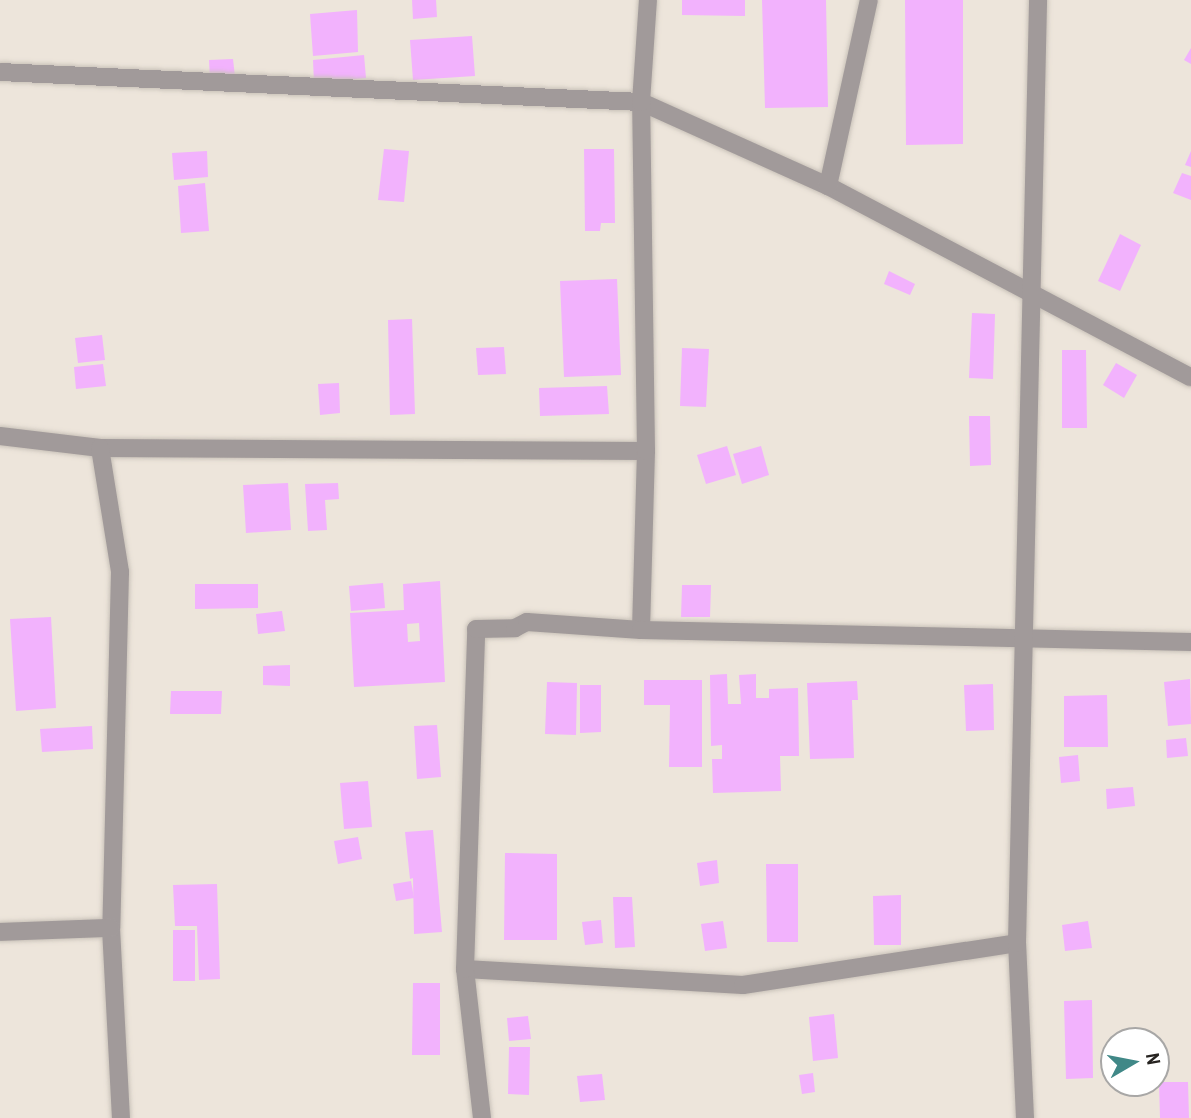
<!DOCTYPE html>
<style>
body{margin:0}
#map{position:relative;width:1191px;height:1118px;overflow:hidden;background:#ede5db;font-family:"Archivo Narrow",sans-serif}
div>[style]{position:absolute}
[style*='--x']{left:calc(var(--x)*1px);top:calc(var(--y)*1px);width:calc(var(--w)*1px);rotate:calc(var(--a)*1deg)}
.building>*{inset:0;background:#f2b2fd}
.roads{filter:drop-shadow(0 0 2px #c9c2b9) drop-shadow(0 0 2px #c9c2b9)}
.minor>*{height:18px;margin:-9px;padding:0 9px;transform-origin:9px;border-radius:9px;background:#a19a9a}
span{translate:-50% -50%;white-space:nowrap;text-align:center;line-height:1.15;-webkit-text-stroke:5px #fff;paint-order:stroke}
.north{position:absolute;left:1100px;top:1027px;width:70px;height:70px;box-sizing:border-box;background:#fff;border:2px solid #a8a7a6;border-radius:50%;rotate:80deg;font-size:19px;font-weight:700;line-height:28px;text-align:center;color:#262320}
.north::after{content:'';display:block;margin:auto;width:24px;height:32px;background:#408887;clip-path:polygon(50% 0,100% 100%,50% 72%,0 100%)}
</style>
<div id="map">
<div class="building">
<i style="clip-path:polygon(412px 0,436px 0,437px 17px,413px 19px)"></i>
<i style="clip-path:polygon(682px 0,745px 0,745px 16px,682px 15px)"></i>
<i style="clip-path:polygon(762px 0,826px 0,828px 107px,765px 108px)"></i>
<i style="clip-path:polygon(905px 0,963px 0,963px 144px,906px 145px)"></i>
<i style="clip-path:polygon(357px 10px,358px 52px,313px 56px,310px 14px)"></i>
<i style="clip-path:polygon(472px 36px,475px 76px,413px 80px,410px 40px)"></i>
<i style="clip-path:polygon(1191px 48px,1191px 64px,1184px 60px)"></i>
<i style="clip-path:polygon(364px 55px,366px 78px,314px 83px,313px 60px)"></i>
<i style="clip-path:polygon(233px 59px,235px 77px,210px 79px,209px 60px)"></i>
<i style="clip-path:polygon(384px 149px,409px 151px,404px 202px,378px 200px)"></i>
<i style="clip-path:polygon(584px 149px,614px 149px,615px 223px,601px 223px,600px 231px,585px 231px)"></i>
<i style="clip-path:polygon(207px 151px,208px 177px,174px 180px,172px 153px)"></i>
<i style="clip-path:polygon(1191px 151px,1191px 167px,1185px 165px)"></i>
<i style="clip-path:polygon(1182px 173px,1191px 176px,1191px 200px,1173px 193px)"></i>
<i style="clip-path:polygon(205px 183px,209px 231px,181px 233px,178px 186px)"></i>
<i style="clip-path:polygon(1120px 234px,1141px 245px,1120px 291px,1098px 281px)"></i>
<i style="clip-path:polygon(889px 271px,915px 284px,910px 295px,884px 284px)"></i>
<i style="clip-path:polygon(617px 279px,621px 375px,564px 377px,560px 281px)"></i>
<i style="clip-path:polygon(972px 313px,995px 314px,993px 379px,969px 378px)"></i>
<i style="clip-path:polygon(412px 319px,415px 414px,390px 415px,388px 320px)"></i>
<i style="clip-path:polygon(102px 335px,105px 360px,78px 363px,75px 338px)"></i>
<i style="clip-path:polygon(504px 347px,506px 374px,478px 375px,476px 348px)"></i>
<i style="clip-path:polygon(682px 348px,709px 349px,706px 407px,680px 406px)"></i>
<i style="clip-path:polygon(1062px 350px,1086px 350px,1087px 428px,1062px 428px)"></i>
<i style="clip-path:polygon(1116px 363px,1137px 375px,1124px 398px,1103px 385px)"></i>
<i style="clip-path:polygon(103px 364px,106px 386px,76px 389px,74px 367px)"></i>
<i style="clip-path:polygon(339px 383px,340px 413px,320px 415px,318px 384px)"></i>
<i style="clip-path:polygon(607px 386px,609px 414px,540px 416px,539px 388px)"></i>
<i style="clip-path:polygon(969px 416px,990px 416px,991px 465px,970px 466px)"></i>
<i style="clip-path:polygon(727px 446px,736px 475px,706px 484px,697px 455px)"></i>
<i style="clip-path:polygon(761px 446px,769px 475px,742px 484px,733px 454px)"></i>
<i style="clip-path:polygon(288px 483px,291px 530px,246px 533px,243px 485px)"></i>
<i style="clip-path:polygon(338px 483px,339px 499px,325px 500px,327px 530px,308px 531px,305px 484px)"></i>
<i style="clip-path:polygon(evenodd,440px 581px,445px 682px,354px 687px,350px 613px,404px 610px,403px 584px,440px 581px,419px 623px,420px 641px,408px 642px,407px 624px,419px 623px)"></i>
<i style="clip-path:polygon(383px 583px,385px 608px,351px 611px,349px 586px)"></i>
<i style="clip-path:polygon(195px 584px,258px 584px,258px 608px,195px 609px)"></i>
<i style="clip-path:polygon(682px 585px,711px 585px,710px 617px,681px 617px)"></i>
<i style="clip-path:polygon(282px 611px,285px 631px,258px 634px,256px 614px)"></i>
<i style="clip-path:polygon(51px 617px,56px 708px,16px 711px,10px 619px)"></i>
<i style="clip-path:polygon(290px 665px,290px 686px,263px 685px,263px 666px)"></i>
<i style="clip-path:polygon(727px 674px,728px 704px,741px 704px,739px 675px,756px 674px,756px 698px,769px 698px,769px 689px,798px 688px,799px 756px,780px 756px,781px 791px,713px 793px,712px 759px,722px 759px,722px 745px,711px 746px,710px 675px)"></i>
<i style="clip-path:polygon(1190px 679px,1191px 724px,1168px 726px,1164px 682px)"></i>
<i style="clip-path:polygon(644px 680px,702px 680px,702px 767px,669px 767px,670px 705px,644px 705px)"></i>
<i style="clip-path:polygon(857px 681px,858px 700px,852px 700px,854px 758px,810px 759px,807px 683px)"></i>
<i style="clip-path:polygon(547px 682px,577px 683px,576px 735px,545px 734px)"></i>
<i style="clip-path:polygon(993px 684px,994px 730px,966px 731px,964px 685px)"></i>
<i style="clip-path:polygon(580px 685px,601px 685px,601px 732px,580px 733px)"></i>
<i style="clip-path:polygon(171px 691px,222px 691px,221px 714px,170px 714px)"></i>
<i style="clip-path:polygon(1107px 695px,1108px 747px,1064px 747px,1064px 696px)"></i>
<i style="clip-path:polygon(437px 725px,441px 777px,417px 779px,414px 726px)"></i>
<i style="clip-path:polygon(92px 726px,93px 749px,42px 752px,40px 729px)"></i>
<i style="clip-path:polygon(1186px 738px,1188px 756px,1167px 758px,1166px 740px)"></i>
<i style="clip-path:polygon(1078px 755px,1080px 781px,1061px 783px,1059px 757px)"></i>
<i style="clip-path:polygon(368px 781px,372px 827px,344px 829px,340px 783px)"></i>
<i style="clip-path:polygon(1133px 787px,1135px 806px,1107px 809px,1106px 789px)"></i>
<i style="clip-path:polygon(433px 830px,442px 932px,414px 934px,413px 878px,410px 879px,405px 832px)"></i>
<i style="clip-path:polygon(358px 837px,362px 859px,338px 864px,334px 841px)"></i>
<i style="clip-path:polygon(505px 853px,557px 854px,557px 940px,504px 940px)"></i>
<i style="clip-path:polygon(717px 860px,719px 883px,700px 886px,697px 863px)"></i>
<i style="clip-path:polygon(766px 864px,798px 864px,798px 942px,767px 942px)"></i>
<i style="clip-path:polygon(411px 881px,414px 898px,396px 901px,393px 884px)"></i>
<i style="clip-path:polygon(217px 884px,220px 979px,199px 980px,197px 926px,175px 926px,173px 885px)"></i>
<i style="clip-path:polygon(901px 895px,901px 945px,874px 945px,873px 896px)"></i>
<i style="clip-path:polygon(613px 897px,632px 897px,635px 947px,615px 948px)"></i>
<i style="clip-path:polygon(601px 920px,603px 943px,585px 945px,582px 922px)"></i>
<i style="clip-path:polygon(723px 921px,727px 948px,705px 951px,701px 924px)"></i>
<i style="clip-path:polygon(1088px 921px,1092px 948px,1065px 951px,1062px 925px)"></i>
<i style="clip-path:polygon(173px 930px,195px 930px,195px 981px,173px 981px)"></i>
<i style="clip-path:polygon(413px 983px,440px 983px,440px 1055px,412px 1055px)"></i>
<i style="clip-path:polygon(1092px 1000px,1093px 1078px,1066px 1079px,1064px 1001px)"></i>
<i style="clip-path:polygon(834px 1014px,838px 1058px,813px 1061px,809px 1017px)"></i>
<i style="clip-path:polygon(528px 1016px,531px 1039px,509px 1041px,507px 1018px)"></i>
<i style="clip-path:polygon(509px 1047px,530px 1047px,529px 1095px,508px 1094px)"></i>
<i style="clip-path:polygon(813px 1073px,815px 1092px,802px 1094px,799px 1075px)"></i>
<i style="clip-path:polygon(602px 1074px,605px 1100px,580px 1102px,577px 1076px)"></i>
<i style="clip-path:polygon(1159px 1082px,1188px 1082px,1189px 1118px,1160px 1118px)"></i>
</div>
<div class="roads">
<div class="minor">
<i style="--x:0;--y:72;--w:642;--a:2.68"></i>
<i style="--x:641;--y:102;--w:205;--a:24.2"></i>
<i style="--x:828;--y:186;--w:410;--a:27.8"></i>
<i style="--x:828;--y:186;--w:190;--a:-77.6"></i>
<i style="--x:0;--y:436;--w:101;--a:6.8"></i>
<i style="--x:100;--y:448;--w:546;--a:0.31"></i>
<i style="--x:100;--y:448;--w:126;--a:80.8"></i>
<i style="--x:120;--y:572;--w:356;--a:91.4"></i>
<i style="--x:111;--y:928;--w:190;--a:87"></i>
<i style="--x:641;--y:630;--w:179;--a:-88.4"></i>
<i style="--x:646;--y:451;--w:349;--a:-90.8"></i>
<i style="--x:641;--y:102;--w:102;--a:-86.1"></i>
<i style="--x:0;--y:932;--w:111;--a:-2.1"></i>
<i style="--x:465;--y:969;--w:278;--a:3.3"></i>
<i style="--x:743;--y:985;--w:277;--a:-8.7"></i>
<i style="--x:482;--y:1118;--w:150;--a:-96.5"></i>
<i style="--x:465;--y:969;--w:340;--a:-88.1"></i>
<i style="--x:476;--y:629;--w:39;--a:-1"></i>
<i style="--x:515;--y:628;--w:13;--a:-27"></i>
<i style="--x:527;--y:622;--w:114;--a:4"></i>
<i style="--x:641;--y:630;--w:550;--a:1.25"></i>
<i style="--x:1025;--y:1118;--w:175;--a:-92.6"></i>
<i style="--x:1017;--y:943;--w:943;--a:-88.72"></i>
</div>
</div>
<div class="north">N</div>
</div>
